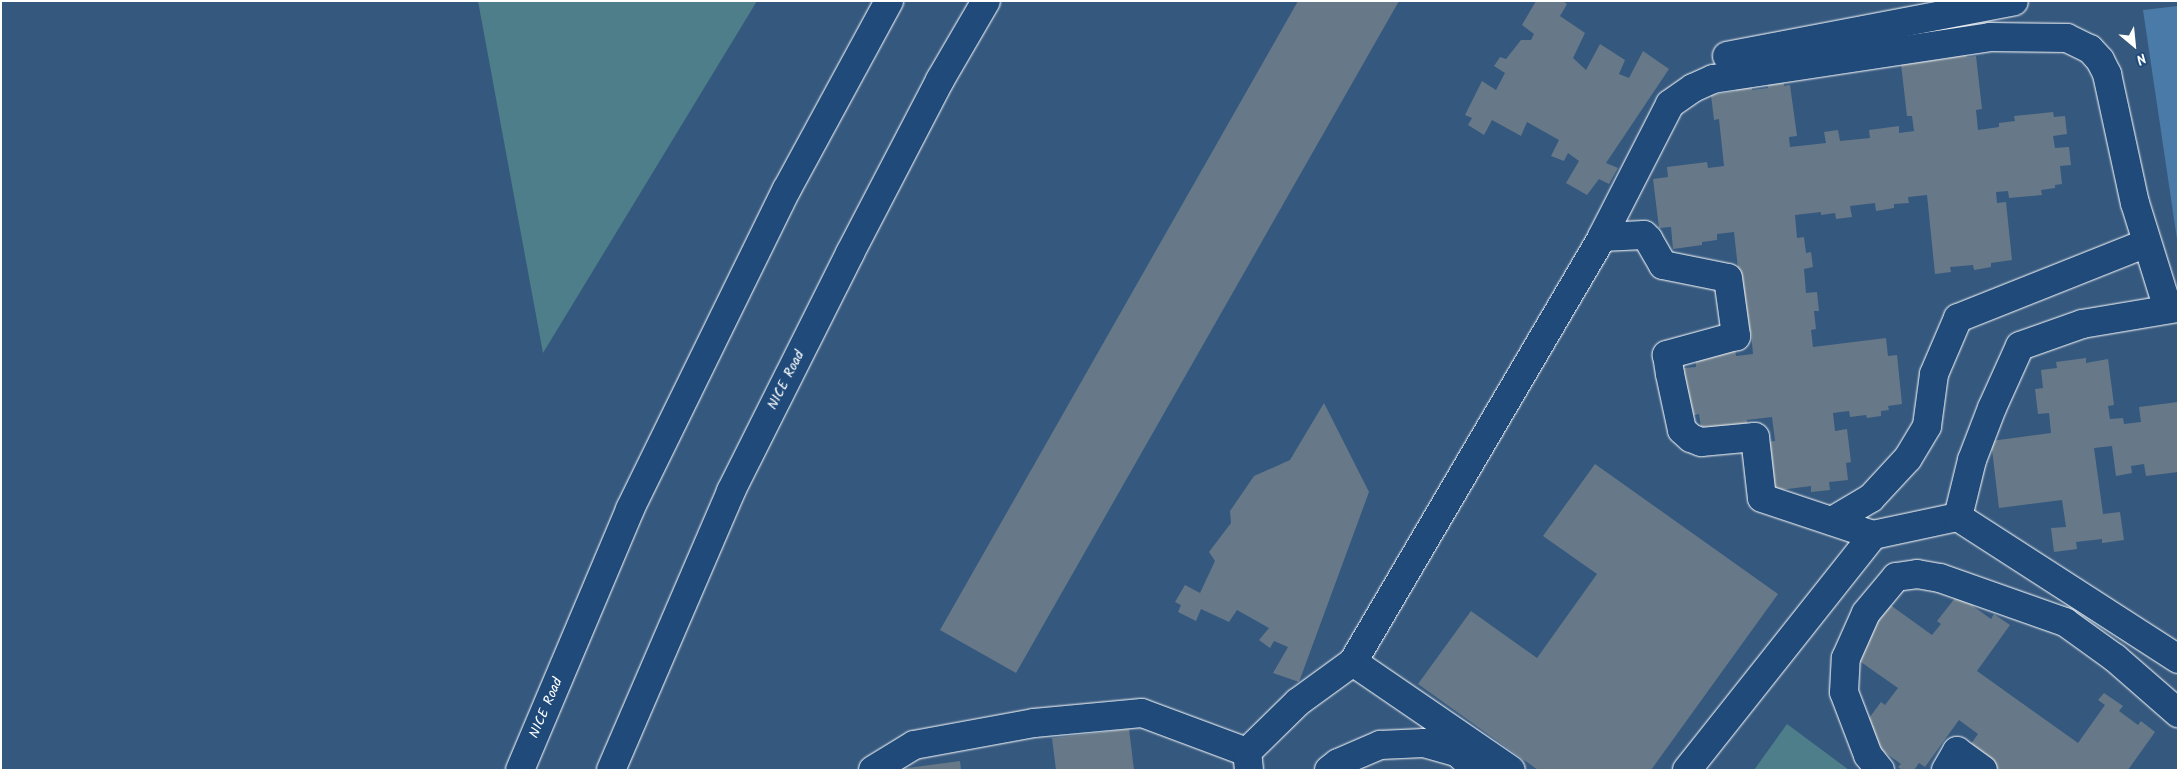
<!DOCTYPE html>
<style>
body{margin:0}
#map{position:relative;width:2179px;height:771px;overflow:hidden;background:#35587e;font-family:Kalam,sans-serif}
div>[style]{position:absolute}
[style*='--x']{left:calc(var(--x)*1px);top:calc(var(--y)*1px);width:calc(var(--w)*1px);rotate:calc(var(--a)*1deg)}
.green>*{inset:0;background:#4e7e89}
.water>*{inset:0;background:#4a7ba8}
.building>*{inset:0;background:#677988}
.roads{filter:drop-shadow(0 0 1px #fff) drop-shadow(0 0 1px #fff)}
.minor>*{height:28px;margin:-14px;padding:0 14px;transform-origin:14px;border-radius:14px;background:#1f4a7a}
.motorway>*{height:28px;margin:-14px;padding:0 14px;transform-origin:14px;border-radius:14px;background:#1f4a7a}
span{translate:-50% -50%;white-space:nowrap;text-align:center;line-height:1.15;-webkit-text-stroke:4px #1f4a7a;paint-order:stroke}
.street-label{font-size:14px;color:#fff}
.frame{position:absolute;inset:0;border:2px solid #fff;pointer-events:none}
.north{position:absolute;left:2109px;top:20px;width:50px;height:50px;-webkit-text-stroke:4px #1f4a7a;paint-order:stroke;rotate:152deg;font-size:14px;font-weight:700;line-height:20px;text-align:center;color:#fff}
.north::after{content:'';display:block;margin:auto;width:18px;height:22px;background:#fff;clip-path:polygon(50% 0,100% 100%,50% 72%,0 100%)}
</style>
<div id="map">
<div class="green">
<i style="clip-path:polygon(478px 1px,757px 1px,543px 353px)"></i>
<i style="clip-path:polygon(1787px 724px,1849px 770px,1754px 770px)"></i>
</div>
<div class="water">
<i style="clip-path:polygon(2178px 6px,2178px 239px,2177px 239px,2143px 10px)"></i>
</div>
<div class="building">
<i style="clip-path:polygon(1298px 1px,1399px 1px,1016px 673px,940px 630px)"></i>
<i style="clip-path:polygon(1536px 1px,1563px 1px,1567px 4px,1560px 16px,1585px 33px,1573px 58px,1586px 70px,1600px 44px,1625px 60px,1619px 74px,1629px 78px,1643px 51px,1669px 69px,1606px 163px,1618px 168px,1609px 184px,1599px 179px,1587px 195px,1566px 183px,1579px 161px,1568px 153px,1564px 161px,1551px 156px,1559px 140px,1527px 122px,1521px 136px,1492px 120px,1484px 135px,1468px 125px,1472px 118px,1465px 115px,1482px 81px,1496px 90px,1505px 73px,1494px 66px,1500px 57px,1506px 59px,1521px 40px,1531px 40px,1534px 34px,1522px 25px)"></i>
<i style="clip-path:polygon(1966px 49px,1967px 57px,1976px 56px,1982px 109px,1976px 110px,1978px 130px,1999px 127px,1999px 123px,2015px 121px,2014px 116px,2053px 112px,2054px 117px,2065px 116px,2067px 134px,2053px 136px,2055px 148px,2069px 147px,2071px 165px,2060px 166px,2062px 184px,2055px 185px,2055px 188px,2041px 190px,2042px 195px,2009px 198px,2008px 191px,1996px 192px,1997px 203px,2006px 202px,2012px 260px,1991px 263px,1991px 267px,1974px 270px,1973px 265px,1950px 267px,1951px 272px,1935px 274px,1927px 195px,1908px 197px,1909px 203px,1894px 204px,1894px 208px,1876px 211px,1875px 203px,1850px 206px,1852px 217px,1836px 219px,1835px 213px,1821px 215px,1821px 212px,1795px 215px,1797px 238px,1804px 237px,1806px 253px,1811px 252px,1813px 267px,1804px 269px,1806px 293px,1817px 292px,1819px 311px,1814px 311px,1816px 329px,1811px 330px,1813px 347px,1886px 338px,1888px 356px,1897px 355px,1902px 404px,1888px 406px,1889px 410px,1881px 411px,1881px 416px,1867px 418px,1866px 415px,1850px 417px,1849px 411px,1833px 413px,1835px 431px,1847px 429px,1851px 462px,1846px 463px,1848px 480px,1829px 482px,1830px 490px,1811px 492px,1811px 486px,1771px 491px,1765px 442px,1775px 441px,1772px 417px,1747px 420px,1748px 429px,1702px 434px,1699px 414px,1690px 416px,1684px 368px,1696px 367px,1695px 352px,1735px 347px,1736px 356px,1753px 354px,1751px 332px,1745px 333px,1734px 232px,1717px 234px,1717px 240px,1702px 242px,1702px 245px,1673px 249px,1671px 227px,1659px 228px,1653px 179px,1668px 177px,1667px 167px,1707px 162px,1708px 168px,1724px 166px,1719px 119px,1714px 120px,1711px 95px,1736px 91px,1735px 82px,1752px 81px,1752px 90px,1768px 88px,1767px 76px,1783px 75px,1784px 86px,1790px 85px,1797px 136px,1789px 137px,1790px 147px,1826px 143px,1824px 132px,1838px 130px,1840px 141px,1870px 138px,1869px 130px,1899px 126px,1899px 133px,1914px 131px,1912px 116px,1907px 116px,1901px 64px,1920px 62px,1919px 55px,1936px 53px,1937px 60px,1950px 58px,1949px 51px)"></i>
<i style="clip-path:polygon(2086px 358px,2086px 363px,2108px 359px,2114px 405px,2108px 406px,2110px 419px,2123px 418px,2124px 424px,2141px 422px,2139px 407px,2178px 402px,2178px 472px,2146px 476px,2144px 464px,2131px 466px,2132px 473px,2116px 476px,2112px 446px,2094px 448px,2103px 514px,2120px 512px,2124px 540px,2102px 543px,2102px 539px,2076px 542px,2077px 549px,2054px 552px,2051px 528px,2066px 527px,2062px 500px,1999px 508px,1991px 441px,2051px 433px,2049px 413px,2038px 414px,2035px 389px,2043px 388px,2041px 370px,2057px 368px,2056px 362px)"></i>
<i style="clip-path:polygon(1324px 403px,1369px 492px,1299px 682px,1273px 673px,1288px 647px,1274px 641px,1270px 648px,1259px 640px,1269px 628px,1237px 610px,1229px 622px,1201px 609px,1196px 621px,1178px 612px,1181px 605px,1175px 602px,1185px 585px,1200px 593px,1215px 561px,1209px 552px,1231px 523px,1230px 511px,1254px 476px,1290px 460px)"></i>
<i style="clip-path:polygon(1595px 464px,1778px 594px,1651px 770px,1538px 770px,1418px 684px,1471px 611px,1537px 658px,1597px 574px,1543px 536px)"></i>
<i style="clip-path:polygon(1955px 598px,1976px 601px,1973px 606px,1991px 619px,1994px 614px,2010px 625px,1977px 671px,2078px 743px,2105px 705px,2098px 700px,2104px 693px,2123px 706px,2119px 711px,2138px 725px,2141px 721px,2155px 732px,2128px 770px,2000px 770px,1968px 748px,1978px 734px,1959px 720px,1925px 767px,1919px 763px,1914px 770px,1902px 770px,1898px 767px,1901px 764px,1863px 737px,1872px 725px,1867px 721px,1881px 702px,1885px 705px,1898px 688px,1858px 660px,1882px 599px,1932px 635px,1941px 624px,1937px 621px)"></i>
<i style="clip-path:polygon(1129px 729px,1134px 770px,1056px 770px,1052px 738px)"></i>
<i style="clip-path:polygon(960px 761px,961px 770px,900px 770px,900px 769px)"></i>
</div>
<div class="roads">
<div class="minor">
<i style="--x:1727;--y:56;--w:292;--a:-10.8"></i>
<i style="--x:1602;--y:237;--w:42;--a:-2.7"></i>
<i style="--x:1644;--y:235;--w:6;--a:45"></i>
<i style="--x:1648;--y:239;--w:30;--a:60"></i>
<i style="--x:1663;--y:265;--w:66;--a:11.3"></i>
<i style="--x:1728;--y:278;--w:59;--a:82.1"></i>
<i style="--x:1736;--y:336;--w:72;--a:164.6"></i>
<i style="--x:1667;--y:355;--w:19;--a:81"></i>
<i style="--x:1670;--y:374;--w:57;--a:77.9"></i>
<i style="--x:1682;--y:430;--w:12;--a:42"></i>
<i style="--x:1691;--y:438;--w:11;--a:22"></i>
<i style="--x:1701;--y:442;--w:54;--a:-5.3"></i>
<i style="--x:1755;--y:437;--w:61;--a:83.5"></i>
<i style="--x:1762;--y:498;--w:117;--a:18.4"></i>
<i style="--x:1873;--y:535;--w:87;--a:-12"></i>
<i style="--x:1958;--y:517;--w:262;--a:32.8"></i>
<i style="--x:1958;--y:517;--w:59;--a:-76.2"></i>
<i style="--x:1972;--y:460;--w:56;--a:-69"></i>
<i style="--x:1992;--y:408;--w:68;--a:-65.7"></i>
<i style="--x:2020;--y:346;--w:66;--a:-19.5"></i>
<i style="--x:2082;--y:324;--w:97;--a:-9.5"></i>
<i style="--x:1832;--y:521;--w:45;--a:-30.5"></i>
<i style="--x:1871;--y:498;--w:54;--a:-47.2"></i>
<i style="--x:1908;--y:458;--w:37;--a:-59"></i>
<i style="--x:1927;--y:426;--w:52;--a:-82.3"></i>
<i style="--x:1934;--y:374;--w:61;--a:-66.8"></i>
<i style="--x:1958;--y:318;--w:202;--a:-21.7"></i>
<i style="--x:1353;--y:662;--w:191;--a:34.4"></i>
<i style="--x:873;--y:770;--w:48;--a:-31.4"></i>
<i style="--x:914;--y:745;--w:122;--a:-10.4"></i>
<i style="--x:1034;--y:723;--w:108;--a:-5.3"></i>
<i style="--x:1142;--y:713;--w:112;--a:20.4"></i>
<i style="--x:1249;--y:770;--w:18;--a:-96"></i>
<i style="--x:1247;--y:752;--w:71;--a:-44.4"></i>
<i style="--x:1298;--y:702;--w:68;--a:-36"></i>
<i style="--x:1353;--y:662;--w:493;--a:-59.6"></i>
<i style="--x:1602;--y:237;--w:149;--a:-62.9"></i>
<i style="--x:1670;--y:104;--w:28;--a:-35"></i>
<i style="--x:1693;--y:88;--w:22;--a:-24"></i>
<i style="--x:1713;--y:79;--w:280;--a:-8.6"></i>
<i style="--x:1990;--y:37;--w:77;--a:0.7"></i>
<i style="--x:2067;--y:38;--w:25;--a:26"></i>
<i style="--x:2090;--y:49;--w:15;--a:48"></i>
<i style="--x:2100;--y:60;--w:16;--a:63"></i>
<i style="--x:2107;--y:74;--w:132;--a:77.8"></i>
<i style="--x:2135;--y:203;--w:111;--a:72.7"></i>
<i style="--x:1329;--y:770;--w:11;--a:-38"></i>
<i style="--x:1338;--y:763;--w:46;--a:-23.2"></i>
<i style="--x:1380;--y:745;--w:44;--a:-2.6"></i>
<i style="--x:1424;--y:743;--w:35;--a:16"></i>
<i style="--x:1458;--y:753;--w:25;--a:42"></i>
<i style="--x:1687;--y:770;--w:300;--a:-51.6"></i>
<i style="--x:1880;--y:770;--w:19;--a:-129"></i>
<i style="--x:1868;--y:755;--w:67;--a:-110.9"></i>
<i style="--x:1844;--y:692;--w:34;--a:-87"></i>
<i style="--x:1846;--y:658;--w:49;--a:-66"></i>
<i style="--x:1866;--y:613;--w:47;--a:-50.2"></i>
<i style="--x:1896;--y:577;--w:21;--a:-8"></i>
<i style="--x:1917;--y:574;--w:23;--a:10"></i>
<i style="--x:1940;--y:578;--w:133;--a:19.4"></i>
<i style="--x:2065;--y:622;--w:62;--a:35.8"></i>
<i style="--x:2115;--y:658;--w:84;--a:41.1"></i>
<i style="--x:1946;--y:770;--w:22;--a:-60"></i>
<i style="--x:1957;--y:751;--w:32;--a:36"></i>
</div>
<div class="motorway">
<i style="--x:520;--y:770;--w:283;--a:-67.1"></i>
<i style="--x:630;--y:509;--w:356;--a:-63.9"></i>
<i style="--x:787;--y:189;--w:214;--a:-61.5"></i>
<i style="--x:611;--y:770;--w:304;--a:-66.7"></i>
<i style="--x:731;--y:491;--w:266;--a:-63.4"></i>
<i style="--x:850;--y:253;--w:195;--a:-62.5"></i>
<i style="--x:940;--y:80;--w:91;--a:-59.8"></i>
</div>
</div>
<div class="street-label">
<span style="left:786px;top:380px;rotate:-63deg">NICE Road</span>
<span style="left:546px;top:708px;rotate:-67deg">NICE Road</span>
</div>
<div class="frame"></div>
<div class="north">N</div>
</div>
